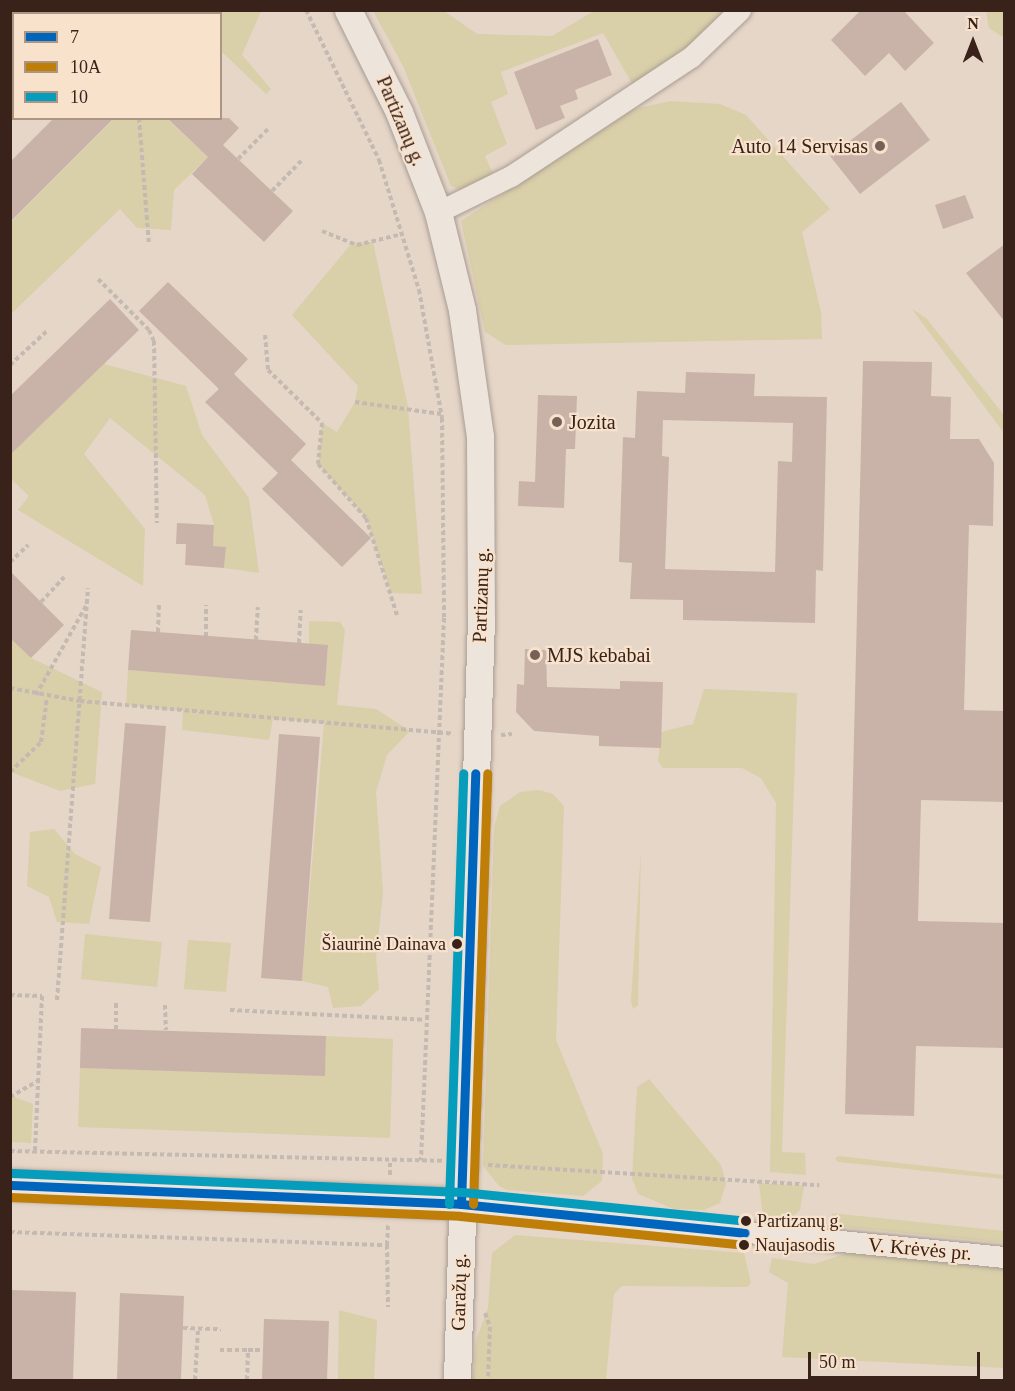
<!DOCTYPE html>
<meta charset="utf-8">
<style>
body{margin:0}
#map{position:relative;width:1015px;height:1391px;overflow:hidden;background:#e5d6c8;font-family:"Times New Roman",serif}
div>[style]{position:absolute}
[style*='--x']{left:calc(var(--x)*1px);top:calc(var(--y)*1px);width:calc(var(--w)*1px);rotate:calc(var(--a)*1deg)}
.green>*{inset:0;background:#d9cfa9}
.building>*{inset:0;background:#c9b3a9}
.path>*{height:4px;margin-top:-2px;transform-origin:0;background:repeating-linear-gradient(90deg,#c4bab2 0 4.5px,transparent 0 7.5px)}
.roads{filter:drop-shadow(0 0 2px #a99c92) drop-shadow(0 0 2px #a99c92)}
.minor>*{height:21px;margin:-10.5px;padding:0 10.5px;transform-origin:10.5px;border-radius:10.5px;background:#ede4db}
.tertiary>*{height:27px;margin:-13.5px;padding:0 13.5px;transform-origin:13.5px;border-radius:13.5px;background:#ede4db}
.secondary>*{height:30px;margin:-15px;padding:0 15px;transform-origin:15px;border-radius:15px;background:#ede4db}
.bus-1>*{height:9px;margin:-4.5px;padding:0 4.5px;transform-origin:4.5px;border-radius:4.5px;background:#0065bd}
.bus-2>*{height:9px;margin:-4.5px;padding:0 4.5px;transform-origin:4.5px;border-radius:4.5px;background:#be7e08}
.bus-3>*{height:9px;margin:-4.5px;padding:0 4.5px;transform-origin:4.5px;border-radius:4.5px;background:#069cbc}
.dots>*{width:16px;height:16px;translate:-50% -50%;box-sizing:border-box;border:3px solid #f8e2cc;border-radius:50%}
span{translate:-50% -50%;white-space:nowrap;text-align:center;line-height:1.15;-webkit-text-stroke:4.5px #f8e2cc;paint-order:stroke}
.bus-label{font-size:18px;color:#38221a}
.right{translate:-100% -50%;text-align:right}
.left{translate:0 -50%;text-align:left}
.street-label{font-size:20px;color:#38221a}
.poi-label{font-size:20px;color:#38221a}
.frame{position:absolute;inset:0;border:12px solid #38221a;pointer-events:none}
.legend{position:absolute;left:12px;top:12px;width:210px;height:108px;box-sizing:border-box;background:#f8e2cc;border:2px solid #ab9585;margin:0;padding:8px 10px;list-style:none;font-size:18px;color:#38221a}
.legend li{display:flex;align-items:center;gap:12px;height:30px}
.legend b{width:30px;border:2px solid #ab9585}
.north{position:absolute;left:943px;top:12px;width:60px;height:60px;-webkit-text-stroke:4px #f8e2cc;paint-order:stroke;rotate:0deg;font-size:16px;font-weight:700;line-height:24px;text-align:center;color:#38221a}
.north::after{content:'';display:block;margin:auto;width:21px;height:27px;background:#38221a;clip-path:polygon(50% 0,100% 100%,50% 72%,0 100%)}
.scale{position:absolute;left:808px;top:1352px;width:172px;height:27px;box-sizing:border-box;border:3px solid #38221a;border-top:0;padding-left:8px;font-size:18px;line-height:21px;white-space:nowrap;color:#38221a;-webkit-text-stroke:4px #f8e2cc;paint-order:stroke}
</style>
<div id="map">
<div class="green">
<i style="clip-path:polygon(177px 11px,261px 11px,242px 55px,271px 89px,266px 94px,221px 51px,220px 14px)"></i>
<i style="clip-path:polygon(373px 11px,444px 11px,477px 34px,552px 36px,594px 11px,723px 11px,693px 42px,634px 87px,603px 33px,501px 72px,508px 94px,491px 102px,507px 144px,485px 156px,494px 176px,468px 192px,451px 186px,403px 66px)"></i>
<i style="clip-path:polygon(986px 11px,1004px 11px,1004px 38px,989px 28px)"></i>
<i style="clip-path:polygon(671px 101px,720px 104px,746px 115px,830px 209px,802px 232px,821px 312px,822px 339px,506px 345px,485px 332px,461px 221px,634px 109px)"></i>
<i style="clip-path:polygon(114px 119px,167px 119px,208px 157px,174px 190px,171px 230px,137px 228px,120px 209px,11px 314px,11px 222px)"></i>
<i style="clip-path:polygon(373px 242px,408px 407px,422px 594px,391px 593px,366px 518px,318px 464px,322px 423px,337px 432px,355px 402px,358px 386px,292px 315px,352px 243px)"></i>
<i style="clip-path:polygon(912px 309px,926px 318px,1004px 415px,1004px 433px)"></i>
<i style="clip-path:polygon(104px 364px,186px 386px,202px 435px,249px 498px,259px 573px,224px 568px,226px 547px,213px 546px,214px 525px,205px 495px,110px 418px,84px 454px,145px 529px,143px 586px,18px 510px,29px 496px,11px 479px,10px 455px)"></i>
<i style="clip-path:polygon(309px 621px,340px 622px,345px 630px,337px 705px,376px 709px,410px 731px,387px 755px,376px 792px,383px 893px,376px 957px,379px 989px,361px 1006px,333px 1008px,328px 987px,302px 981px,324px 723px,273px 719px,269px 740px,182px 730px,183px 711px,126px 705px,128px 670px,325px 686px,328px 646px,309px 644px)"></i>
<i style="clip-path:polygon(10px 638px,31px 658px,102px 692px,95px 784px,60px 791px,11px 772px)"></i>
<i style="clip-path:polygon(704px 689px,797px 693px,782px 1152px,805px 1153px,806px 1175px,770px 1172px,776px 803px,761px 778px,742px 768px,663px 768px,658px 761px,661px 732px,693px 724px)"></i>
<i style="clip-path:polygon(539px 790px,553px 794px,564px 806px,556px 1040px,603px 1154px,602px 1181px,583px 1196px,507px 1190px,499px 1186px,483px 1166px,494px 828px,500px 806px,520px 792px)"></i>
<i style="clip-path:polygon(54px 829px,75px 854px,101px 867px,89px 924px,57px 922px,49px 897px,27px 886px,30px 832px)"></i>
<i style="clip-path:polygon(641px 850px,638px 1005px,633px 1009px,631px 1001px)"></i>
<i style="clip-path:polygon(85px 934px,162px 942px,157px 987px,81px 979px)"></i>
<i style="clip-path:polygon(188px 940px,231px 943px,226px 992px,184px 989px)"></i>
<i style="clip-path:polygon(326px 1036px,393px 1039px,390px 1138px,78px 1127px,80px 1068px,325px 1075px)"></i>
<i style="clip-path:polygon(649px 1079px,721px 1165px,726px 1183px,720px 1203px,704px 1210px,674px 1209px,638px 1194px,632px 1178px,637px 1087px)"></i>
<i style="clip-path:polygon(11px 1096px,33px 1104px,31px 1143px,11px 1142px)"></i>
<i style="clip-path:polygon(839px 1156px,1004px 1175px,1004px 1179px,838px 1162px,835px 1158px)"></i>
<i style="clip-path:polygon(759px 1183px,804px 1186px,800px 1210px,789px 1221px,776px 1222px,763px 1217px)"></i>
<i style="clip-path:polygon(831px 1213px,1004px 1231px,1004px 1243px,842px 1227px)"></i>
<i style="clip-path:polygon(515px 1235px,744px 1253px,751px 1283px,747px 1287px,622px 1286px,614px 1294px,606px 1380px,473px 1380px,476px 1340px,488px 1308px,492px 1253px)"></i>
<i style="clip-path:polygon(848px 1253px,1004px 1267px,1004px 1368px,782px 1357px,788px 1283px,769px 1272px,772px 1258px,814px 1264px)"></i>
<i style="clip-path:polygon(339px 1310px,377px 1320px,374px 1380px,338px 1380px)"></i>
</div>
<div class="building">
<i style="clip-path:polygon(861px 10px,903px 10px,934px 43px,905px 71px,889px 53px,865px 76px,831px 40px)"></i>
<i style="clip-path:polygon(598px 39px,612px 75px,575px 90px,578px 99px,560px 106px,565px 118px,536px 130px,514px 72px)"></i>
<i style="clip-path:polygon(901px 102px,930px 140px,860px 194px,830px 156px)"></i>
<i style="clip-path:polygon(54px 118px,114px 118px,10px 222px,10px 162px)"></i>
<i style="clip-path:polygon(167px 118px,229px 118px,239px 128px,223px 145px,293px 211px,264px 242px,192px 174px,208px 157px)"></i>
<i style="clip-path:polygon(965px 195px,974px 218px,943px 229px,935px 205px)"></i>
<i style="clip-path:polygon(1005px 244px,1005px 322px,966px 273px)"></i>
<i style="clip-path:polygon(168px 282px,248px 359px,234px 374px,306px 444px,291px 460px,371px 538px,342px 567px,262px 489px,278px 473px,205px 402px,219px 389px,139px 311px)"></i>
<i style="clip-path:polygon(110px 299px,139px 330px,10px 455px,10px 396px)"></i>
<i style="clip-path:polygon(863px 361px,932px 362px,931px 396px,951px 397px,950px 439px,979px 439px,994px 463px,993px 526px,969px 525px,964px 710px,1005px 711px,1005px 802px,921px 800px,918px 921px,1005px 923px,1005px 1048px,916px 1046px,914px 1116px,845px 1114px)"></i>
<i style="clip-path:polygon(evenodd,686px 372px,755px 374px,754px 396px,827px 397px,823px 571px,816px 570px,815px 623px,683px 620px,683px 600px,630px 599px,632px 563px,619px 562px,623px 437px,635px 438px,637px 391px,685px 393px,686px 372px,663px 420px,793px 423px,792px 462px,778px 461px,775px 572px,665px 569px,669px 457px,662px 456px,663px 420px)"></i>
<i style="clip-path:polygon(538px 395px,577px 396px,575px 449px,566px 449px,564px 508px,518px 506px,519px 481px,535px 482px)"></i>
<i style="clip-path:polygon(177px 523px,214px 525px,213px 546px,226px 547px,224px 568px,185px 565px,186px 544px,176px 544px)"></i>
<i style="clip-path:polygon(10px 571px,64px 625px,31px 658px,10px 638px)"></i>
<i style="clip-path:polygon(131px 630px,328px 645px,325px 686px,128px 670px)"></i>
<i style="clip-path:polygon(525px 649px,546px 650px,547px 687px,620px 689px,620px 681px,663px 682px,661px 748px,599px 746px,599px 736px,534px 731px,516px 712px,517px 684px,524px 685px)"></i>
<i style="clip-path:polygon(125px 723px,166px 726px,150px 922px,109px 919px)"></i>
<i style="clip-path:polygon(279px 734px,320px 737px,302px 981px,261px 978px)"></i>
<i style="clip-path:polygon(81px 1028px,326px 1036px,325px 1076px,80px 1068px)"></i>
<i style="clip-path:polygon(10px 1290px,76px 1292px,73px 1380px,10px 1380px)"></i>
<i style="clip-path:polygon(120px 1293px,184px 1296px,181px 1380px,117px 1380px)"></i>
<i style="clip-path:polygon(264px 1319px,329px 1321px,327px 1380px,262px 1380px)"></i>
</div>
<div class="path">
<i style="--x:77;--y:10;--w:5;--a:53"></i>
<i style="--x:116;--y:10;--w:4;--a:90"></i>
<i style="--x:306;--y:10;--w:167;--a:64"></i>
<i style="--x:379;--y:160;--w:136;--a:72.9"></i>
<i style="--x:419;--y:290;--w:130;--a:79.8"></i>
<i style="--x:442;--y:418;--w:200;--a:89.4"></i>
<i style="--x:444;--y:618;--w:543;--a:92.43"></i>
<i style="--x:10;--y:60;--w:5;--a:37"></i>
<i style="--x:139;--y:118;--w:127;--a:85.5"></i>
<i style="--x:238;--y:159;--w:44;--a:-45"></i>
<i style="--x:272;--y:191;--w:42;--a:-46"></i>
<i style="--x:322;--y:231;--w:38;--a:22"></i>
<i style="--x:357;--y:245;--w:46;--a:-13.7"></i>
<i style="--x:98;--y:279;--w:72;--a:45"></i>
<i style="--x:149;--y:330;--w:12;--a:66"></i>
<i style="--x:154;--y:341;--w:182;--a:89.1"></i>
<i style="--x:265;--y:335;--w:35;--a:85"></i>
<i style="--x:268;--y:370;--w:76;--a:44.5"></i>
<i style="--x:322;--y:423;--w:41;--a:95.6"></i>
<i style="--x:318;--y:464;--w:72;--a:48.4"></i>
<i style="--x:366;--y:518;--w:102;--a:72.3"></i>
<i style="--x:10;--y:365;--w:52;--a:-42.6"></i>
<i style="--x:355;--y:402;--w:87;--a:7.9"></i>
<i style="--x:10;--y:562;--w:25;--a:-43"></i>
<i style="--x:41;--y:602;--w:34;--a:-47"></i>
<i style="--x:158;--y:632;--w:29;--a:-88"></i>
<i style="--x:206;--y:636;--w:31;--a:-90"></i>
<i style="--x:256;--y:640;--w:33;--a:-87"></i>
<i style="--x:299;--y:643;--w:33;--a:-87"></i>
<i style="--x:10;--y:688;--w:71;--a:10.5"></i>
<i style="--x:80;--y:701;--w:375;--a:5"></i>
<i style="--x:36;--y:695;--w:102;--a:-60.7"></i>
<i style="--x:501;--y:735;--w:11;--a:-5"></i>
<i style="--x:10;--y:772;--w:43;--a:-44.1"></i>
<i style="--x:41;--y:742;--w:45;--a:-82.4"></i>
<i style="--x:10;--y:995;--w:32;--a:2"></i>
<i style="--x:42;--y:996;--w:157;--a:92.6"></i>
<i style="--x:57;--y:1000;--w:413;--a:-85.7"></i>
<i style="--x:116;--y:1003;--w:26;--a:90"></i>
<i style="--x:165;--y:1005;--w:25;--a:88"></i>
<i style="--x:230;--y:1010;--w:195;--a:2.9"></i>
<i style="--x:10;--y:1097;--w:32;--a:-30"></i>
<i style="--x:10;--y:1151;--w:432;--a:1.3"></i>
<i style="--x:488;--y:1165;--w:332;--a:3.5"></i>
<i style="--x:390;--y:1175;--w:14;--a:-90"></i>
<i style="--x:10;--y:1232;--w:377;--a:2"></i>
<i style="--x:387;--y:1245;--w:20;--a:-87"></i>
<i style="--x:387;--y:1245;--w:62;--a:89.1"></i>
<i style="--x:485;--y:1313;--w:15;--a:70"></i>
<i style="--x:490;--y:1327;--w:53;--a:92.2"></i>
<i style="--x:183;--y:1328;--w:38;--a:2"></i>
<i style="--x:220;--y:1350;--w:28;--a:0"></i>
<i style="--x:195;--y:1380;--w:51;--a:-86.6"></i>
<i style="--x:247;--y:1380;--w:30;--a:-88"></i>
<i style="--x:248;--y:1350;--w:15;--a:0"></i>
</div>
<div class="roads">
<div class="minor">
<i style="--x:438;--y:212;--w:81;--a:-26.3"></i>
<i style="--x:511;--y:176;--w:216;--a:-33.5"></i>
<i style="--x:691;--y:57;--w:68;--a:-43.8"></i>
<i style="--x:461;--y:1204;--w:546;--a:5.57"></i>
</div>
<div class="tertiary">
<i style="--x:348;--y:10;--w:114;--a:63.4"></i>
<i style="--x:399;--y:112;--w:107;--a:68.7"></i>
<i style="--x:438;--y:212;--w:101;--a:76.2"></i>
<i style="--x:462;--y:310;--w:127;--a:81.9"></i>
<i style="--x:480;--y:436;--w:183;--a:89.7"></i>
<i style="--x:481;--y:619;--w:761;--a:91.81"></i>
</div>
<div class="secondary">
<i style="--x:10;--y:1185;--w:451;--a:2.4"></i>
</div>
</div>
<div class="bus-1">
<i style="--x:10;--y:1185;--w:451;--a:2.4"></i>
<i style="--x:461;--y:1204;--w:285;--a:5.8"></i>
<i style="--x:461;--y:1204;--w:431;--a:-88.1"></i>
</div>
<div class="bus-2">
<i style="--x:10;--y:1197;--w:450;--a:2.4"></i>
<i style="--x:460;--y:1216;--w:285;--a:5.8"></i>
<i style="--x:473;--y:1204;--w:431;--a:-88.1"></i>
</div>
<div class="bus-3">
<i style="--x:11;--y:1173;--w:451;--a:2.4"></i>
<i style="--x:462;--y:1192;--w:285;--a:5.8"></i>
<i style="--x:449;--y:1204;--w:431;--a:-88.1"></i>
</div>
<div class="dots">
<i style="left:880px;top:146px;background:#756157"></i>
<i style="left:557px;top:422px;background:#756157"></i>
<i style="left:535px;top:655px;background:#756157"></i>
<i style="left:457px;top:944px;background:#38221a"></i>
<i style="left:746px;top:1221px;background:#38221a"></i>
<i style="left:744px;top:1245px;background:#38221a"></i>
</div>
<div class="bus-label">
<span class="right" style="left:446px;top:944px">Šiaurinė Dainava</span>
<span class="left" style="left:757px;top:1221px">Partizanų g.</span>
<span class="left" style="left:755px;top:1245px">Naujasodis</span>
</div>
<div class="street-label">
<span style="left:401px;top:121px;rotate:67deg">Partizanų g.</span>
<span style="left:481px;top:595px;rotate:-88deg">Partizanų g.</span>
<span style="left:920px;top:1249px;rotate:5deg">V. Krėvės pr.</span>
<span style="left:459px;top:1292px;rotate:-89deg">Garažų g.</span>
</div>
<div class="poi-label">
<span class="right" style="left:868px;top:146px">Auto 14 Servisas</span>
<span class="left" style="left:569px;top:422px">Jozita</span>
<span class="left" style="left:547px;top:655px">MJS kebabai</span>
</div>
<div class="frame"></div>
<ul class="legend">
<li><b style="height:8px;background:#0065bd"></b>7</li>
<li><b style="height:8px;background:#be7e08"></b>10A</li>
<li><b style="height:8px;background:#069cbc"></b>10</li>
</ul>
<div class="north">N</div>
<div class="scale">50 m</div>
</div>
